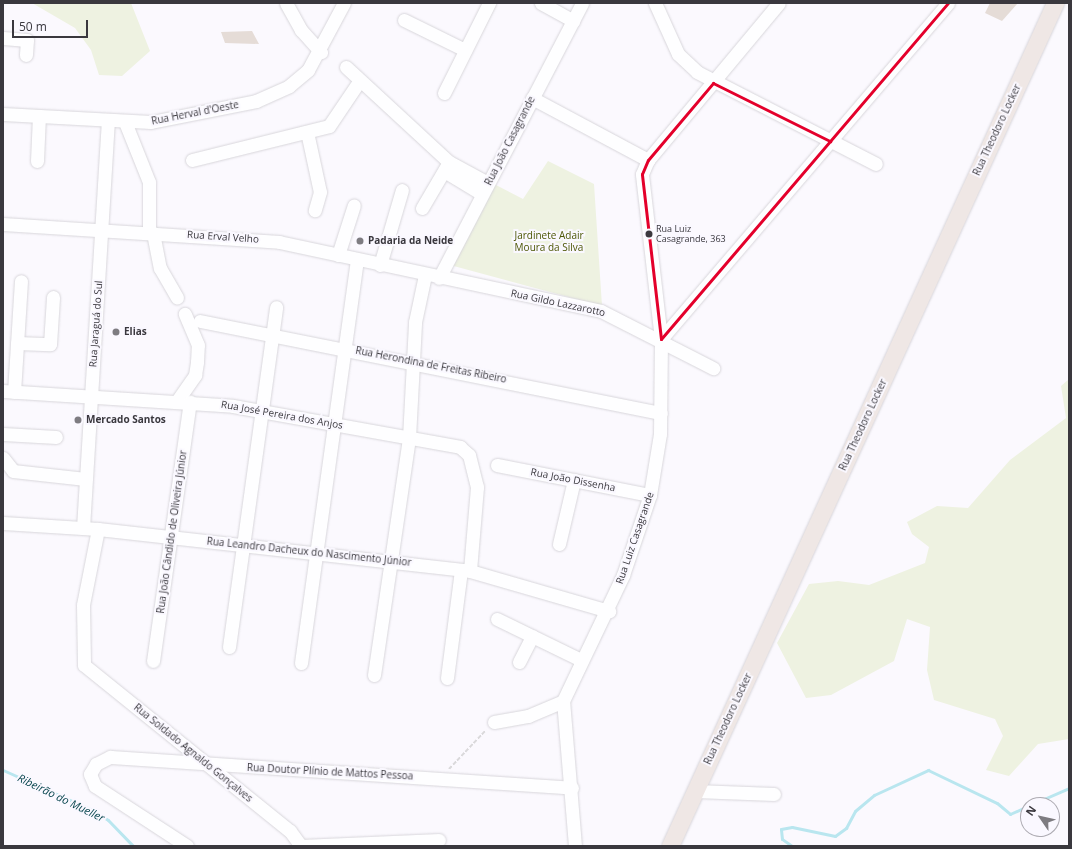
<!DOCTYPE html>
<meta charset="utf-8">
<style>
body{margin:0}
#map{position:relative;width:1072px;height:849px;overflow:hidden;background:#fbf9fe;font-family:"Open Sans",sans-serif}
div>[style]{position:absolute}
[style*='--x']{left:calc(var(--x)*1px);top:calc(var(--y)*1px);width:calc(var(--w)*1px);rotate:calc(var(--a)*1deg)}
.green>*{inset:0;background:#eef2e1}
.stream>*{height:3px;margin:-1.5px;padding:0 1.5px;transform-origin:1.5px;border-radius:1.5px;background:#b9e6ef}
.building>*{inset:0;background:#e5dcd7}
.path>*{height:2px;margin-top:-1px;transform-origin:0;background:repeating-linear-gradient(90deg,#dad9db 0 4px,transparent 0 6px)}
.roads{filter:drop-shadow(0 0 1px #d8d6db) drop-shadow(0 0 1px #d8d6db)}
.minor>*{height:13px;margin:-6.5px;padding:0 6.5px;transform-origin:6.5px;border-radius:6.5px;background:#fefeff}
.major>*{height:17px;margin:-8.5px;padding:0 8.5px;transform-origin:8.5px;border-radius:8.5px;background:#efe7e5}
.bus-1>*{height:3px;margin:-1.5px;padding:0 1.5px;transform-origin:1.5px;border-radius:1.5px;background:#e4002b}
.dots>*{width:11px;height:11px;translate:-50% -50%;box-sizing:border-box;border:2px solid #faf8ff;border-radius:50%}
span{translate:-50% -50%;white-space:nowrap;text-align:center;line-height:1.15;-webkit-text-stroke:4px #faf8ff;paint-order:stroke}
.bus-label{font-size:9px;color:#3a383e}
.left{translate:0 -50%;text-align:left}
.street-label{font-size:10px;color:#3a383e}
.park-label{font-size:10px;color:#4d5705}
.poi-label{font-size:10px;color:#3a383e;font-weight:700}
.water-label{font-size:11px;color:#04434b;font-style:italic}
.frame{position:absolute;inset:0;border:4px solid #3a383e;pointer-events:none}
.north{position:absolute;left:1020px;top:797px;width:40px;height:40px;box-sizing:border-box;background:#faf8ff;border:1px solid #adabb2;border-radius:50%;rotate:304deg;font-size:11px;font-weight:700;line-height:16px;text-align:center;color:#3a383e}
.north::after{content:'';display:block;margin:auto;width:14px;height:18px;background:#7e7c81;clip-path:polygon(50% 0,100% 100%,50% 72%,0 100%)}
.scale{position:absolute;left:12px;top:20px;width:76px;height:18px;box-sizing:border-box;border:2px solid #3a383e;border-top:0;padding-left:5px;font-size:12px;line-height:14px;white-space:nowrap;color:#3a383e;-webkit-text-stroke:3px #faf8ff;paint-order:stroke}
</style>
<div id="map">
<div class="green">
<i style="clip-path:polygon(32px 3px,131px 3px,150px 51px,122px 76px,99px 75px,91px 50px,75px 28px)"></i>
<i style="clip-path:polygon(548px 161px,594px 184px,602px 306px,450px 265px,494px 184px,523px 199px)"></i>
<i style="clip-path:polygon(1069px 379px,1069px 739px,1038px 744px,1009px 776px,986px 770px,1003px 736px,995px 719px,934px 700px,927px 670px,930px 627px,907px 619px,894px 661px,831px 695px,806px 698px,777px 643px,809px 584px,838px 581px,869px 585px,925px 563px,929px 547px,912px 534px,907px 522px,937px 506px,968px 508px,1010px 460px,1066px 418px,1061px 386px)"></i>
</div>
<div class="stream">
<i style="--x:3;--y:770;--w:98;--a:24.2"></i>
<i style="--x:92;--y:810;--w:19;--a:32"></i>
<i style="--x:108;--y:820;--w:36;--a:46"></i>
<i style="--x:1030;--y:805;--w:43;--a:-23.6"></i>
<i style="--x:792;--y:846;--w:12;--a:-145"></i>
<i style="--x:782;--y:839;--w:10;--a:-96"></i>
<i style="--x:781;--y:829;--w:11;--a:-10"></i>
<i style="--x:792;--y:827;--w:44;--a:11.8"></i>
<i style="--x:835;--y:836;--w:14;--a:-36"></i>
<i style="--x:846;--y:828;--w:19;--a:-62"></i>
<i style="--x:855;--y:811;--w:25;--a:-40"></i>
<i style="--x:874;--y:795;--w:60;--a:-24.8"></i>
<i style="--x:928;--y:770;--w:76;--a:25.6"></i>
<i style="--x:997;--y:803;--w:17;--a:40"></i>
<i style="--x:1010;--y:814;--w:20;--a:-24"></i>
</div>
<div class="building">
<i style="clip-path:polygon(990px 3px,1018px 3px,1002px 21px,985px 13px)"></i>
<i style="clip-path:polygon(252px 31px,259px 44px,225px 43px,221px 32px)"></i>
</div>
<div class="path">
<i style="--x:449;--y:769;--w:54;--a:-46.5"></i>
</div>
<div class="roads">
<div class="minor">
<i style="--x:286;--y:3;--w:31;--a:61"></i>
<i style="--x:301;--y:30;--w:30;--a:48"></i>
<i style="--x:541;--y:3;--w:37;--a:29"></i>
<i style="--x:655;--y:3;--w:56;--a:65.7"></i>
<i style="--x:678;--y:54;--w:26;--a:43"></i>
<i style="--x:697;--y:72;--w:201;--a:27.2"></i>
<i style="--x:404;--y:20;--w:68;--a:26.2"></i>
<i style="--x:3;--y:38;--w:24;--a:5"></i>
<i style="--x:27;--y:40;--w:15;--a:94"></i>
<i style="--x:346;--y:67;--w:140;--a:42.7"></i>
<i style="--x:449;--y:162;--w:44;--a:28.3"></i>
<i style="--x:444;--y:93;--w:101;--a:-63.4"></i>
<i style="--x:532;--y:98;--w:132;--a:28.1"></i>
<i style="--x:3;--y:114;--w:148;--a:3.1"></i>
<i style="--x:151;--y:122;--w:107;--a:-11.3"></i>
<i style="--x:256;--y:101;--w:36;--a:-24"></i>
<i style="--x:289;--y:86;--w:25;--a:-40"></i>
<i style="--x:308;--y:70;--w:76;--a:-61.8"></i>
<i style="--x:125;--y:122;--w:65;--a:68.2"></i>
<i style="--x:149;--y:182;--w:50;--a:90"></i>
<i style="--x:307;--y:132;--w:61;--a:77.8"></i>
<i style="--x:320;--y:192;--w:19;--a:106"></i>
<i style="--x:192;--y:160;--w:141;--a:-13.9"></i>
<i style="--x:329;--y:126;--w:55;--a:-56"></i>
<i style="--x:37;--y:161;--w:45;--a:-87.5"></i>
<i style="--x:444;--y:171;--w:44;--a:31.2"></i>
<i style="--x:422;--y:208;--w:53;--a:-59.6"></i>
<i style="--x:3;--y:224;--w:277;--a:3.7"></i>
<i style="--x:279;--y:242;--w:329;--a:12.1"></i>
<i style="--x:601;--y:311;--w:126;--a:27"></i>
<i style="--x:153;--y:233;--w:36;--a:79"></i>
<i style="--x:160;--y:268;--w:34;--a:60"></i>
<i style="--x:338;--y:255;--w:52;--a:-72.3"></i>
<i style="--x:380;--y:265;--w:78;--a:-73.7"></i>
<i style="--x:439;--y:278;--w:310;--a:-62.5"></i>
<i style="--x:200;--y:321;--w:470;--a:11.3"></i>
<i style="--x:661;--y:339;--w:442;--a:-49.5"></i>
<i style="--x:17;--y:343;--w:33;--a:2"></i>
<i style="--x:50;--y:344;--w:47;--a:-86.3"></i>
<i style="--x:3;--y:391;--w:230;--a:3.7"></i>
<i style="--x:233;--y:406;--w:231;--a:10.2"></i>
<i style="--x:460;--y:447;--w:12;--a:42"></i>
<i style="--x:469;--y:455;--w:33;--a:76"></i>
<i style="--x:477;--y:487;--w:84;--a:94.8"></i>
<i style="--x:14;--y:392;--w:111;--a:-86.4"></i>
<i style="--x:177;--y:401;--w:32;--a:-55"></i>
<i style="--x:195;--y:375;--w:13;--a:-81"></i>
<i style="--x:197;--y:362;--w:17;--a:-87"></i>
<i style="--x:198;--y:345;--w:34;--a:-113"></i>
<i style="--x:3;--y:434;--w:53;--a:3.2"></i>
<i style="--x:3;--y:458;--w:16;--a:52"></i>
<i style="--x:13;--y:471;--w:73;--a:6.3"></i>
<i style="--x:497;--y:465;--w:156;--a:11.1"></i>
<i style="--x:3;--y:523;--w:95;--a:3.6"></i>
<i style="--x:98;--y:529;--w:374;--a:6.4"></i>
<i style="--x:470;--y:571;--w:145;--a:16.1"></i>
<i style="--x:83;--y:528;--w:408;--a:-86.5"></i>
<i style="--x:98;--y:529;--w:77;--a:101.2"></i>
<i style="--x:83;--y:605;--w:60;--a:89"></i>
<i style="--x:84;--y:665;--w:265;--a:38.9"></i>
<i style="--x:290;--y:831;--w:19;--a:54"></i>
<i style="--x:559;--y:544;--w:66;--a:-76.8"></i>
<i style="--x:497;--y:619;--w:93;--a:26"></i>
<i style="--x:229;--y:647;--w:343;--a:-82.1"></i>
<i style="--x:153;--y:661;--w:262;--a:-81.9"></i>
<i style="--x:519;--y:662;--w:29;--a:-63"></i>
<i style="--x:301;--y:663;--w:407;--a:-82.1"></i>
<i style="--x:374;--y:675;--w:240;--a:-81.6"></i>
<i style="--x:409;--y:438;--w:116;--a:-87"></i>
<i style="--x:415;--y:322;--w:48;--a:-78"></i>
<i style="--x:447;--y:678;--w:109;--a:-82.6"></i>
<i style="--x:494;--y:722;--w:35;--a:-10"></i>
<i style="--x:528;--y:716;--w:38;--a:-23"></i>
<i style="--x:695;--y:791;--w:79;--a:2.2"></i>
<i style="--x:187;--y:846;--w:110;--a:-146.9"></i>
<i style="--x:95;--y:786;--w:13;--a:-113"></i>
<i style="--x:90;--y:774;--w:12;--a:-59"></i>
<i style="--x:96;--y:764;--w:16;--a:-27"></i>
<i style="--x:110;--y:757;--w:463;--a:3.8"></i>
<i style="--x:301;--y:846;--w:138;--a:-2.5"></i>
<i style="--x:575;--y:846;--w:145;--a:-94.7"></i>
<i style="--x:563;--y:701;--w:140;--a:-64.5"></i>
<i style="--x:623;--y:575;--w:84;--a:-71.4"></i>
<i style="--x:650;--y:495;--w:62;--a:-80.7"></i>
<i style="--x:660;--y:434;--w:95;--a:-89.4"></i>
<i style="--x:661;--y:339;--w:166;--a:-96.6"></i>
<i style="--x:642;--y:174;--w:15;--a:-67"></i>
<i style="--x:648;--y:160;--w:204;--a:-50.2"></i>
</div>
<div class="major">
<i style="--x:670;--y:846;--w:927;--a:-65.45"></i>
</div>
</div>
<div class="bus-1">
<i style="--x:661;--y:339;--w:442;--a:-49.5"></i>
<i style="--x:661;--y:339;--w:166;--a:-96.6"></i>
<i style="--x:642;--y:174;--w:15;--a:-67"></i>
<i style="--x:648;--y:160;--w:101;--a:-49.8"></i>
<i style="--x:713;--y:83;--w:131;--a:26.4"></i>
</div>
<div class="dots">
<i style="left:649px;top:234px;background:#3a383e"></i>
<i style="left:360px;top:241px;background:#7e7c81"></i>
<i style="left:116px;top:332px;background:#7e7c81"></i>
<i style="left:78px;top:420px;background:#7e7c81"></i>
</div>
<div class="bus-label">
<span class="left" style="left:656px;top:234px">Rua Luiz<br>Casagrande, 363</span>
</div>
<div class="street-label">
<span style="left:195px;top:113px;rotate:-11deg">Rua Herval d'Oeste</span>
<span style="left:997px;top:130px;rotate:-65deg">Rua Theodoro Locker</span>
<span style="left:510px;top:141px;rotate:-63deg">Rua João Casagrande</span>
<span style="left:223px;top:237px;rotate:4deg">Rua Erval Velho</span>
<span style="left:558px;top:303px;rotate:12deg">Rua Gildo Lazzarotto</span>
<span style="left:96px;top:324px;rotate:-86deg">Rua Jaraguá do Sul</span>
<span style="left:431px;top:365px;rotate:11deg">Rua Herondina de Freitas Ribeiro</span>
<span style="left:282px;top:415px;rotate:10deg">Rua José Pereira dos Anjos</span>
<span style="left:863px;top:425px;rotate:-65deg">Rua Theodoro Locker</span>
<span style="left:573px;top:480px;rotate:11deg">Rua João Dissenha</span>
<span style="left:172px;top:532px;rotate:-82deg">Rua João Cândido de Oliveira Júnior</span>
<span style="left:635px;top:538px;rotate:-71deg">Rua Luiz Casagrande</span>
<span style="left:309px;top:552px;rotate:6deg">Rua Leandro Dacheux do Nascimento Júnior</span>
<span style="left:728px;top:719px;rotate:-65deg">Rua Theodoro Locker</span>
<span style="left:193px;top:753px;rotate:39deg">Rua Soldado Agnaldo Gonçalves</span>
<span style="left:330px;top:772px;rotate:3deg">Rua Doutor Plínio de Mattos Pessoa</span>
</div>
<div class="park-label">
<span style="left:549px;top:241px">Jardinete Adair<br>Moura da Silva</span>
</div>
<div class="poi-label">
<span class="left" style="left:368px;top:241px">Padaria da Neide</span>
<span class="left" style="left:124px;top:332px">Elias</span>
<span class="left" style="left:86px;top:420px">Mercado Santos</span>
</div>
<div class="water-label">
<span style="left:61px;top:798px;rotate:26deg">Ribeirão do Mueller</span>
</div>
<div class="frame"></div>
<div class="north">N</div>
<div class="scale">50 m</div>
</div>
